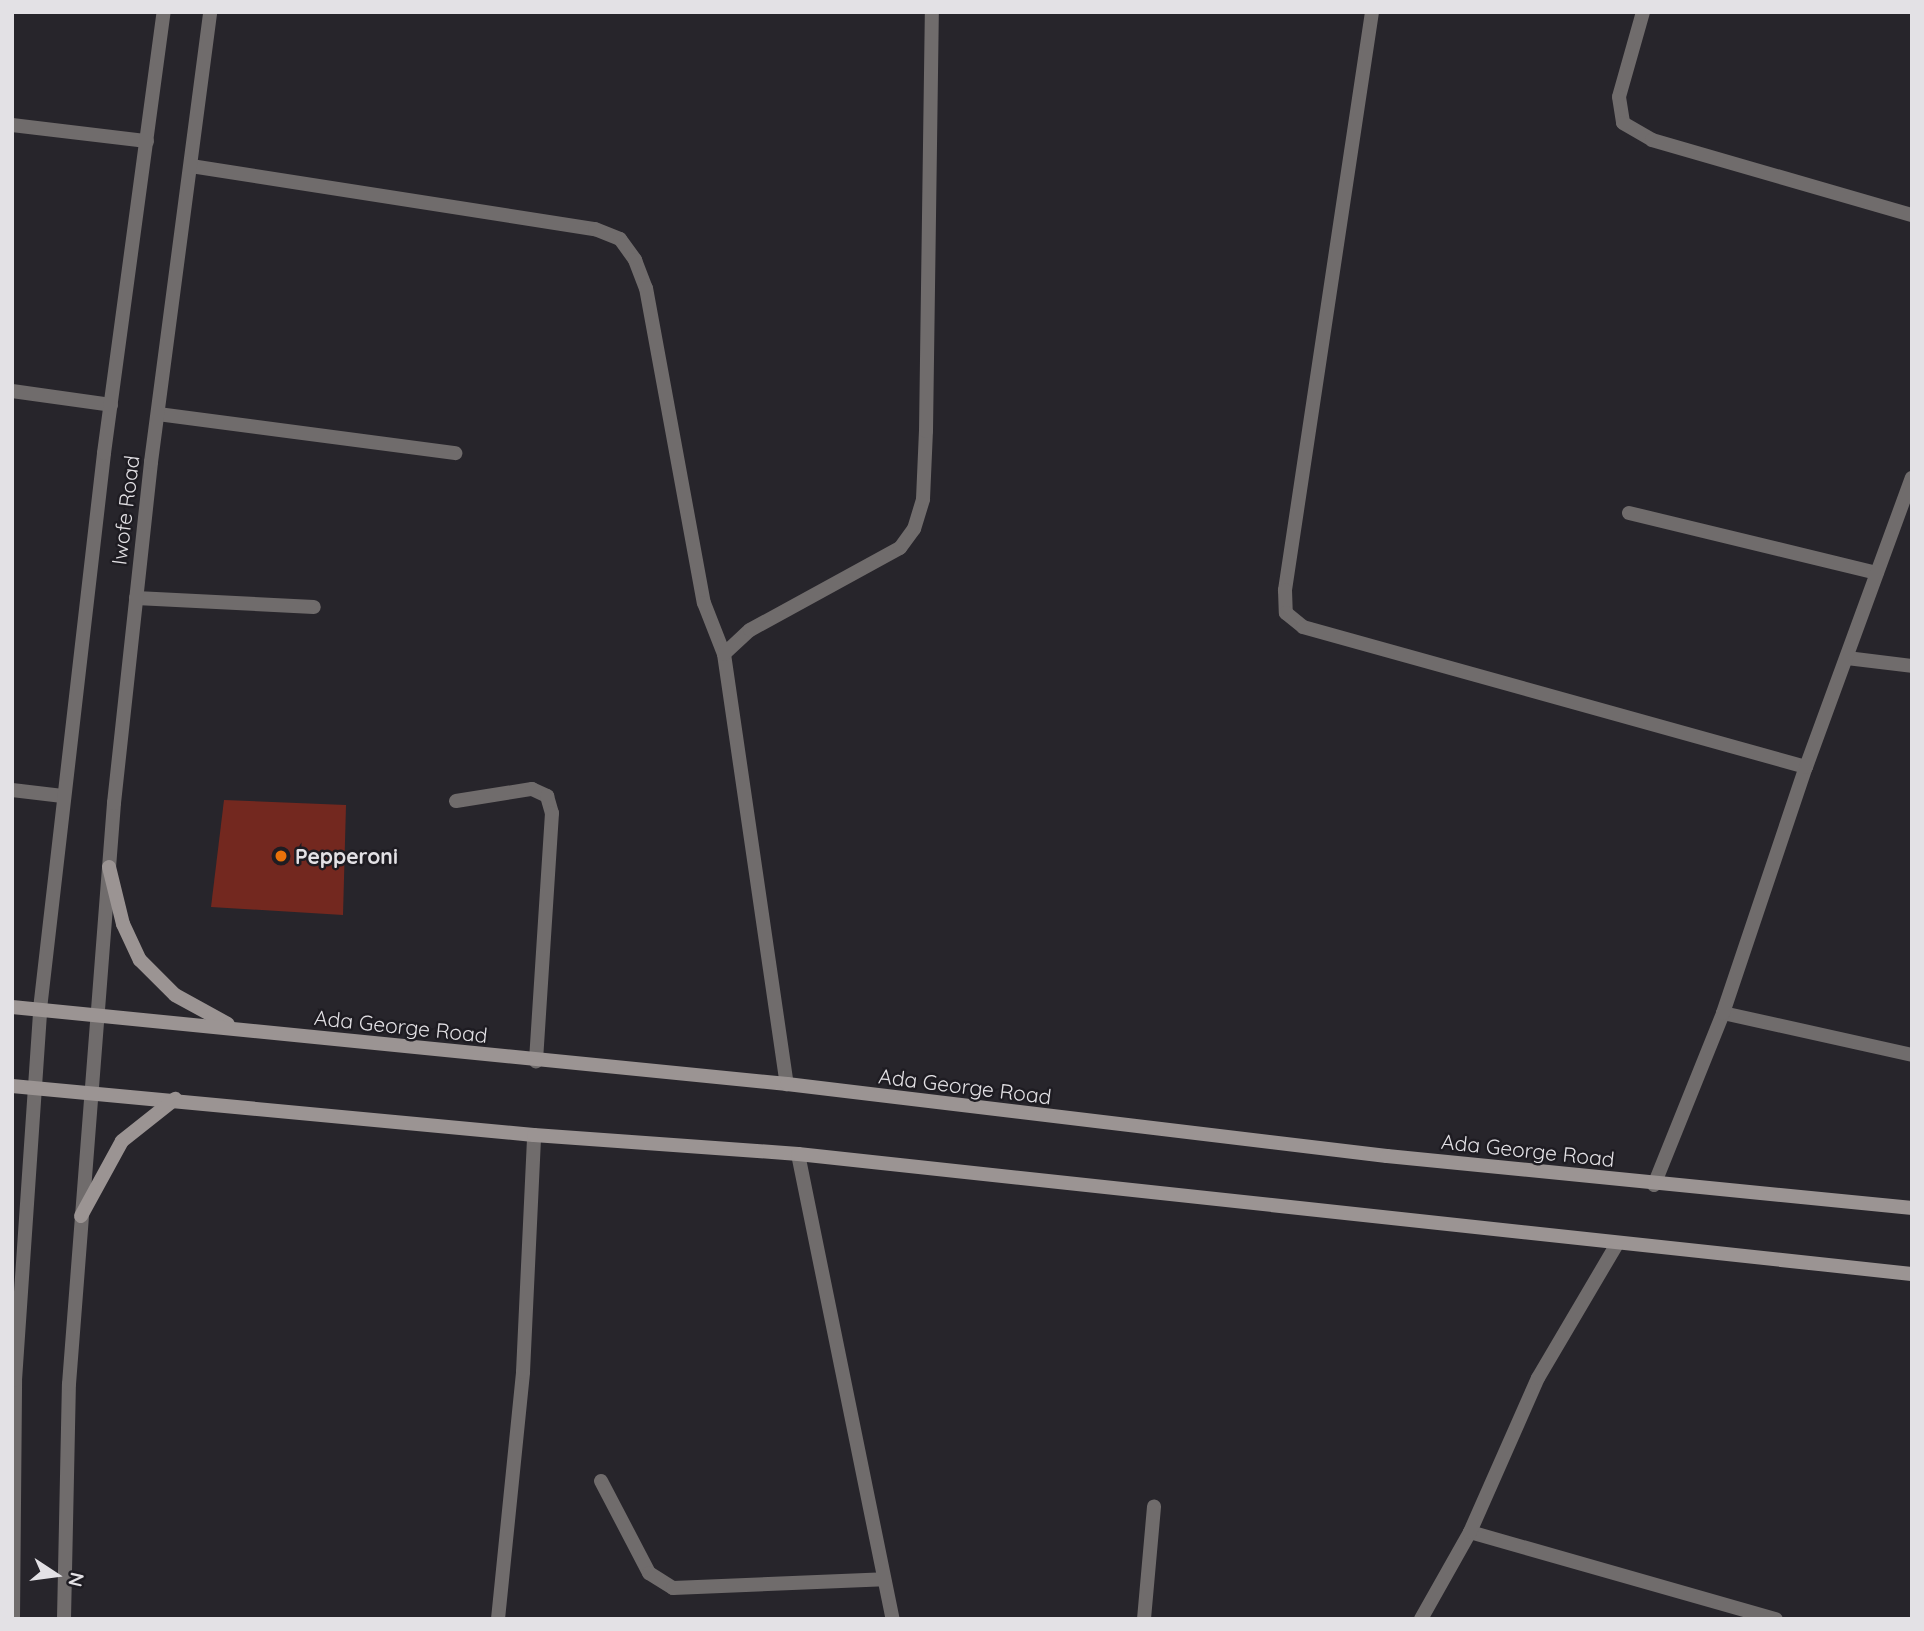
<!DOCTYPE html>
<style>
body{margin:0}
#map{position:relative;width:1924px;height:1631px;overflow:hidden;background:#27252b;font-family:Quicksand,sans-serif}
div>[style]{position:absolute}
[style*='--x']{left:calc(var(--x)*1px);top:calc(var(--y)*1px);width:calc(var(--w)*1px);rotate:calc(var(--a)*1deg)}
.building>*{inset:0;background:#73281f}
.service>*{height:14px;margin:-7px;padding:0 7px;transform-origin:7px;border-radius:7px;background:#706c6c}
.minor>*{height:14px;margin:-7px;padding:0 7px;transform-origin:7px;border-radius:7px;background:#706c6c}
.tertiary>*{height:14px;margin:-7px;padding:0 7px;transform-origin:7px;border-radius:7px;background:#706c6c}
.secondary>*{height:14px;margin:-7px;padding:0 7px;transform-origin:7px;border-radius:7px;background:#9b9493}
.dots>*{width:19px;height:19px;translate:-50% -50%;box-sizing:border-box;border:4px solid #1e1c22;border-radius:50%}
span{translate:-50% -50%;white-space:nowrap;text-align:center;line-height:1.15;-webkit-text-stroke:5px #1e1c22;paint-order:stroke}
.street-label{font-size:21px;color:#e3e1e5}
.poi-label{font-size:21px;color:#e3e1e5;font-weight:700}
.left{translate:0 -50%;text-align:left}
.frame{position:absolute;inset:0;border:14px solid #e3e1e5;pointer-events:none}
.north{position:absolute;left:21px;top:1540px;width:70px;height:70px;-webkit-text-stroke:5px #1e1c22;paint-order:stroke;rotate:103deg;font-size:19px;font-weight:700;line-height:28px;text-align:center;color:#e3e1e5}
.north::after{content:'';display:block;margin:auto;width:24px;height:32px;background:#e3e1e5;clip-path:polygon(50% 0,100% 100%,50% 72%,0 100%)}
</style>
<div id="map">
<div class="building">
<i style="clip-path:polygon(224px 800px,346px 805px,343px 915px,211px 907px)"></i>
</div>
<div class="service">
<i style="--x:136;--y:598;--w:178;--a:2.9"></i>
<i style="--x:456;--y:801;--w:77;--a:-9"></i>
<i style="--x:532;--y:789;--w:17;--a:25"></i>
<i style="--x:547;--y:796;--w:18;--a:74"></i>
<i style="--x:552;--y:813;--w:249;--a:93.7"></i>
<i style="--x:601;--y:1481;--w:104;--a:62.4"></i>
<i style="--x:649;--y:1573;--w:28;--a:32"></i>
<i style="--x:673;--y:1588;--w:211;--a:-2.4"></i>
<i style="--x:1144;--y:1619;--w:113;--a:-84.9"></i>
</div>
<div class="minor">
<i style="--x:1372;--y:12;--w:585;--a:98.56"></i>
<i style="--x:1285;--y:590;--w:23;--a:88"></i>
<i style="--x:1286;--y:613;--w:22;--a:39"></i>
<i style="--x:1303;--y:627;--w:522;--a:15.55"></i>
<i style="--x:1643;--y:12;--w:88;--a:105.8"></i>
<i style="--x:1619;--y:97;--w:26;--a:81"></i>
<i style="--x:1623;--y:123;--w:34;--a:30"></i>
<i style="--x:1652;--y:140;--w:271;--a:16.1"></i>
<i style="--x:12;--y:125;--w:136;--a:6.8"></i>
<i style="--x:191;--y:166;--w:409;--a:8.9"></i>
<i style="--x:595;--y:229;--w:27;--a:22"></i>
<i style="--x:620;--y:239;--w:26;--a:54"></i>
<i style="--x:635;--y:260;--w:30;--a:69"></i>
<i style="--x:646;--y:288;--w:320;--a:79.6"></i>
<i style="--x:704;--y:603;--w:55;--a:68.6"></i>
<i style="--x:724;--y:654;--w:435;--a:81.7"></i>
<i style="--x:12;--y:391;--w:100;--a:8"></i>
<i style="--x:158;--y:414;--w:300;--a:7.5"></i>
<i style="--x:1629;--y:513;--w:255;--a:13.6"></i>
<i style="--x:724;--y:654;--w:35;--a:-43"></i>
<i style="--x:750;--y:630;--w:171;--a:-28.7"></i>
<i style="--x:900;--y:548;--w:24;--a:-54"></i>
<i style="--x:914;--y:529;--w:31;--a:-73"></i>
<i style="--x:923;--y:499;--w:68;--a:-87.5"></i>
<i style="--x:926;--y:431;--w:419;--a:-89.2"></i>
<i style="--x:1847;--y:658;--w:65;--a:7"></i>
<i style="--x:12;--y:790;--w:51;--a:6.7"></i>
<i style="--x:1723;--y:1013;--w:194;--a:12.5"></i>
<i style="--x:798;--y:1154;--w:475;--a:78.5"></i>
<i style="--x:1654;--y:1185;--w:185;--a:-68.1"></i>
<i style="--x:1723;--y:1013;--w:260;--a:-71.4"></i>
<i style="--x:1806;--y:767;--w:308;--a:-69.9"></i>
<i style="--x:1470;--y:1532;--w:318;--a:15.9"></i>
<i style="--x:498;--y:1619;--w:248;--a:-84.2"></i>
<i style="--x:523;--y:1372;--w:237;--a:-87.3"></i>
<i style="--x:1421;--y:1619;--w:100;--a:-60.6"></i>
<i style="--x:1470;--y:1532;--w:168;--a:-66.2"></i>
<i style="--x:1538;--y:1378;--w:156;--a:-59.5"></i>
</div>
<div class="tertiary">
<i style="--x:13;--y:1619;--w:239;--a:-89.5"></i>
<i style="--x:15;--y:1380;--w:372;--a:-86.1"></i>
<i style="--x:40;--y:1009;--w:560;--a:-83.43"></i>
<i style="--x:104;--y:453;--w:445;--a:-82.3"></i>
<i style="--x:64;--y:1619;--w:235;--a:-88.8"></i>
<i style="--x:69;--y:1384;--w:583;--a:-85.57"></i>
<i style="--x:114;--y:803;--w:343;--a:-83.8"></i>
<i style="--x:151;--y:462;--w:454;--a:-82.5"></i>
</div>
<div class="secondary">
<i style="--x:109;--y:867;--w:59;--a:76.2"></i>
<i style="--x:123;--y:924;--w:40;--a:65"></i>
<i style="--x:140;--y:960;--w:49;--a:45"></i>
<i style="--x:175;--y:995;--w:60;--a:28.7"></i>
<i style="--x:12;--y:1007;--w:779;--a:5.67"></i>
<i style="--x:787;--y:1084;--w:604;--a:6.84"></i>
<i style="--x:1387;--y:1156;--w:528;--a:5.66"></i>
<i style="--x:12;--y:1086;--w:524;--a:5.36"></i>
<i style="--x:534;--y:1135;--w:265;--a:4.1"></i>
<i style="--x:798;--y:1154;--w:1120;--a:6.15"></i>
<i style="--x:81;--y:1216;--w:85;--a:-61.3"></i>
<i style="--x:122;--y:1141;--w:68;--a:-38.4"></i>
</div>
<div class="dots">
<i style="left:281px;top:856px;background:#e8710a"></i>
</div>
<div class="street-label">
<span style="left:125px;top:510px;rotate:-83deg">Iwofe Road</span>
<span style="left:401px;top:1026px;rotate:6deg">Ada George Road</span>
<span style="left:965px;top:1086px;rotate:7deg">Ada George Road</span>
<span style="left:1528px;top:1150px;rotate:6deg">Ada George Road</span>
</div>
<div class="poi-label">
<span class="left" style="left:295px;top:856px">Pepperoni</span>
</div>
<div class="frame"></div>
<div class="north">N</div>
</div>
